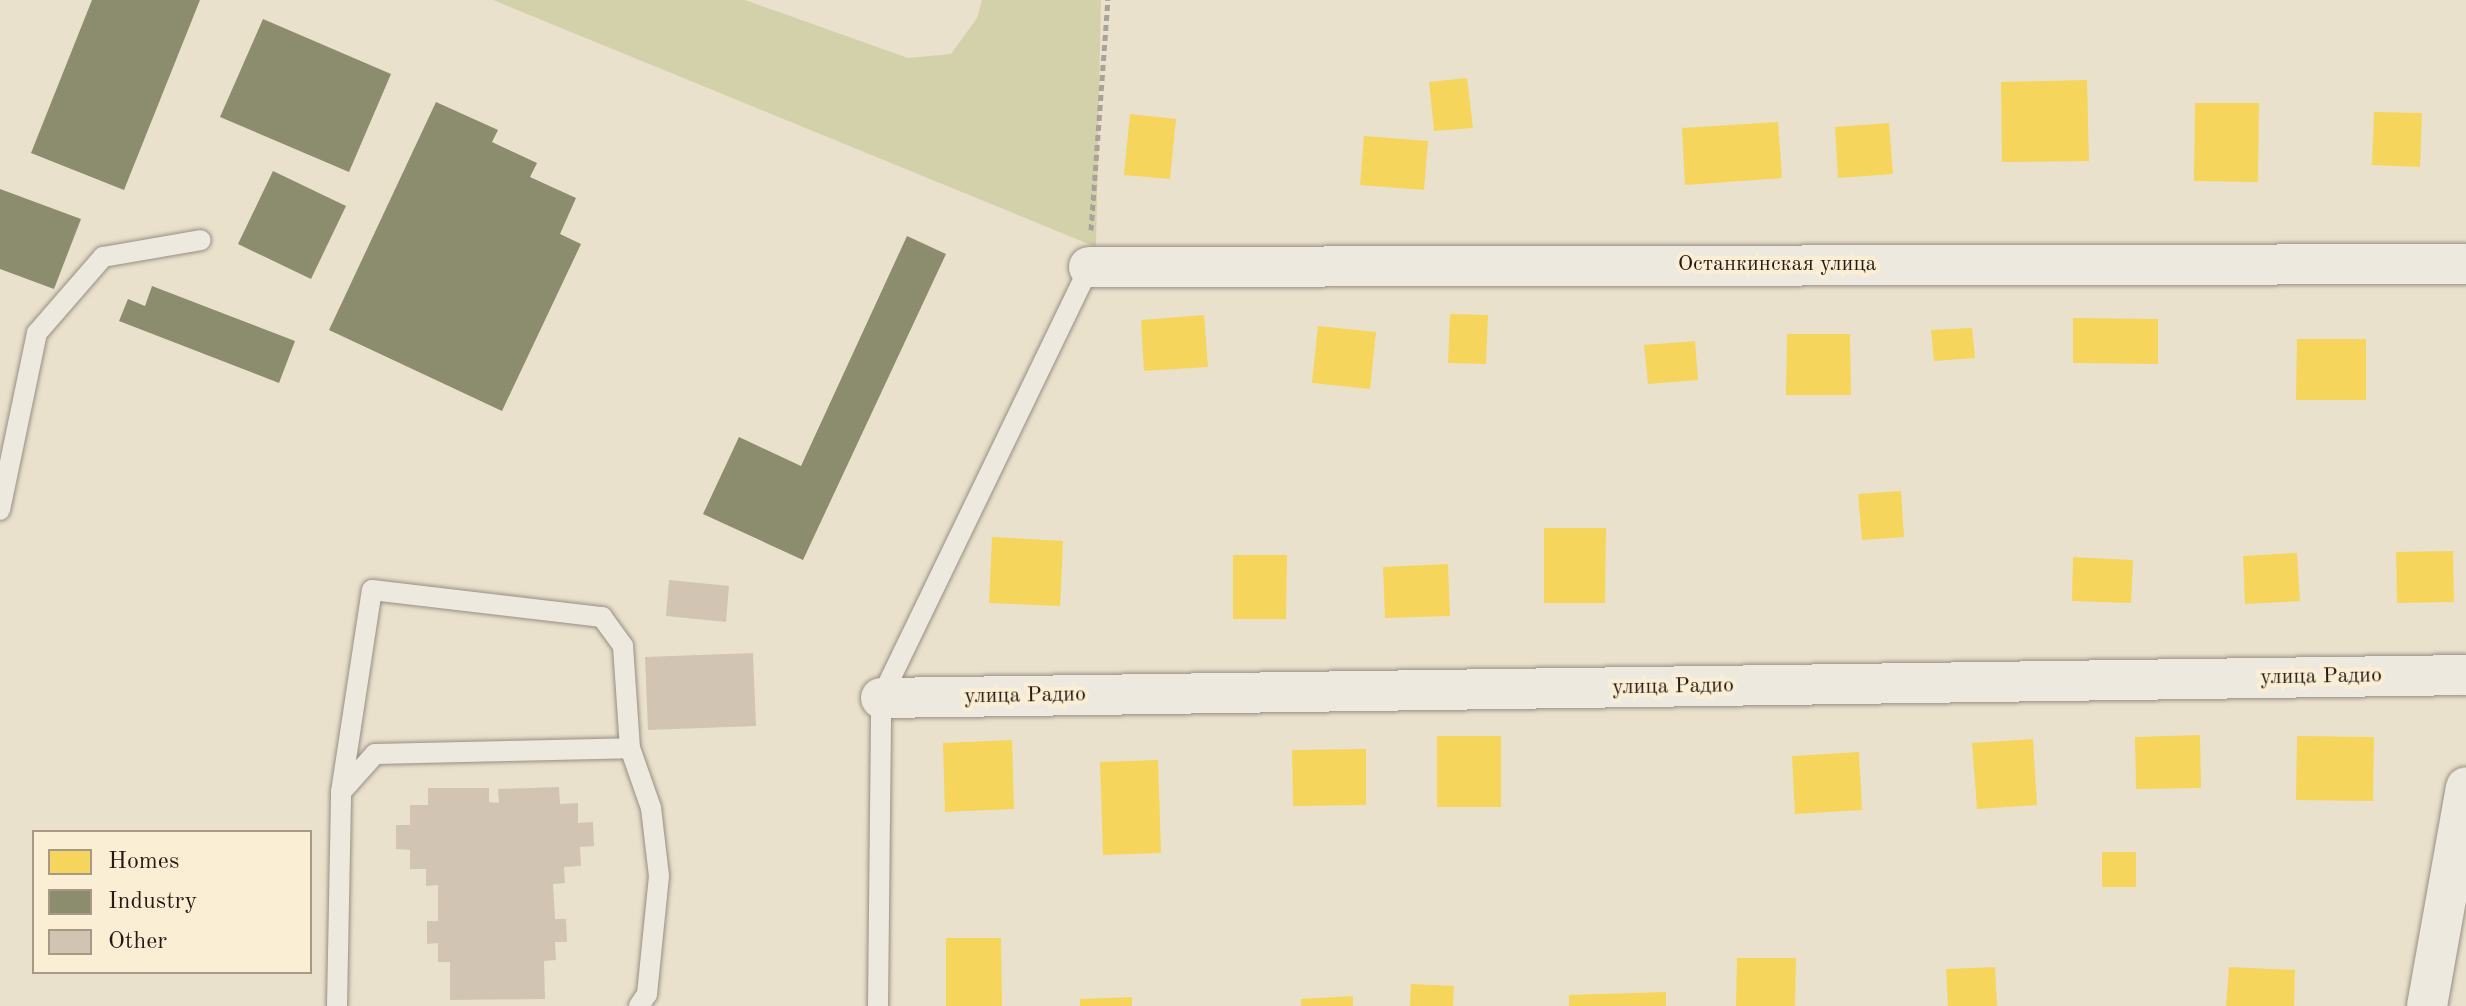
<!DOCTYPE html>
<meta charset="utf-8">
<style>
body{margin:0}
#map{position:relative;width:2466px;height:1006px;overflow:hidden;background:#eae1cc;font-family:"Old Standard TT",serif}
div>[style]{position:absolute}
[style*='--x']{left:calc(var(--x)*1px);top:calc(var(--y)*1px);width:calc(var(--w)*1px);rotate:calc(var(--a)*1deg)}
.green>*{inset:0;background:#d3d1aa}
.homes>*{inset:0;background:#f6d55c}
.industry>*{inset:0;background:#8c8c6e}
.building>*{inset:0;background:#d2c4b2}
.path>*{height:5px;margin-top:-2.5px;transform-origin:0;background:repeating-linear-gradient(90deg,#a8a29a 0 6px,transparent 0 10px)}
.roads{filter:drop-shadow(0 0 2px #968f83) drop-shadow(0 0 2px #968f83)}
.service>*{height:20px;margin:-10px;padding:0 10px;transform-origin:10px;border-radius:10px;background:#ede9de}
.minor>*{height:40px;margin:-20px;padding:0 20px;transform-origin:20px;border-radius:20px;background:#ede9de}
span{translate:-50% -50%;white-space:nowrap;text-align:center;line-height:1.15;-webkit-text-stroke:8px #faefd5;paint-order:stroke}
.street-label{font-size:22px;color:#271912}
.legend{position:absolute;left:32px;top:830px;width:280px;height:144px;box-sizing:border-box;background:#faefd5;border:2px solid #a69987;margin:0;padding:10px 14px;list-style:none;font-size:24px;color:#271912}
.legend li{display:flex;align-items:center;gap:16px;height:40px}
.legend b{width:40px;border:2px solid #a69987}
</style>
<div id="map">
<div class="green">
<i style="clip-path:polygon(493px 0,745px 0,908px 58px,951px 54px,977px 18px,982px 0,1101px 0,1096px 247px)"></i>
</div>
<div class="homes">
<i style="clip-path:polygon(1467px 78px,1473px 128px,1434px 131px,1429px 82px)"></i>
<i style="clip-path:polygon(2087px 80px,2089px 161px,2002px 162px,2001px 82px)"></i>
<i style="clip-path:polygon(2195px 103px,2259px 103px,2258px 182px,2194px 181px)"></i>
<i style="clip-path:polygon(2374px 112px,2422px 113px,2420px 167px,2372px 165px)"></i>
<i style="clip-path:polygon(1130px 114px,1176px 119px,1170px 179px,1124px 175px)"></i>
<i style="clip-path:polygon(1778px 122px,1782px 178px,1685px 185px,1682px 128px)"></i>
<i style="clip-path:polygon(1889px 123px,1893px 174px,1838px 178px,1835px 127px)"></i>
<i style="clip-path:polygon(1364px 136px,1428px 141px,1424px 190px,1360px 185px)"></i>
<i style="clip-path:polygon(1450px 314px,1488px 315px,1486px 364px,1448px 363px)"></i>
<i style="clip-path:polygon(1204px 315px,1208px 367px,1144px 371px,1141px 320px)"></i>
<i style="clip-path:polygon(2073px 318px,2158px 319px,2158px 364px,2073px 363px)"></i>
<i style="clip-path:polygon(1318px 326px,1376px 332px,1370px 389px,1312px 383px)"></i>
<i style="clip-path:polygon(1972px 328px,1975px 358px,1934px 361px,1931px 330px)"></i>
<i style="clip-path:polygon(1787px 334px,1850px 334px,1851px 395px,1786px 395px)"></i>
<i style="clip-path:polygon(2297px 339px,2366px 339px,2366px 400px,2296px 400px)"></i>
<i style="clip-path:polygon(1695px 341px,1698px 380px,1648px 384px,1644px 345px)"></i>
<i style="clip-path:polygon(1901px 491px,1904px 537px,1862px 540px,1858px 494px)"></i>
<i style="clip-path:polygon(1544px 528px,1606px 528px,1605px 603px,1544px 603px)"></i>
<i style="clip-path:polygon(992px 537px,1063px 541px,1060px 606px,989px 603px)"></i>
<i style="clip-path:polygon(2453px 551px,2454px 602px,2397px 603px,2396px 552px)"></i>
<i style="clip-path:polygon(2297px 553px,2300px 601px,2245px 604px,2243px 556px)"></i>
<i style="clip-path:polygon(1233px 555px,1287px 555px,1286px 619px,1233px 619px)"></i>
<i style="clip-path:polygon(2073px 557px,2133px 560px,2131px 603px,2072px 601px)"></i>
<i style="clip-path:polygon(1448px 564px,1450px 616px,1385px 618px,1383px 567px)"></i>
<i style="clip-path:polygon(2200px 735px,2201px 788px,2136px 789px,2135px 737px)"></i>
<i style="clip-path:polygon(1437px 736px,1501px 736px,1501px 807px,1437px 807px)"></i>
<i style="clip-path:polygon(2297px 736px,2374px 737px,2373px 801px,2296px 800px)"></i>
<i style="clip-path:polygon(2033px 739px,2037px 805px,1977px 809px,1972px 743px)"></i>
<i style="clip-path:polygon(1012px 740px,1014px 809px,945px 812px,943px 743px)"></i>
<i style="clip-path:polygon(1366px 749px,1366px 805px,1293px 806px,1292px 750px)"></i>
<i style="clip-path:polygon(1859px 752px,1862px 810px,1795px 814px,1792px 756px)"></i>
<i style="clip-path:polygon(1158px 760px,1161px 853px,1103px 855px,1100px 762px)"></i>
<i style="clip-path:polygon(2102px 852px,2136px 852px,2136px 887px,2102px 887px)"></i>
<i style="clip-path:polygon(946px 938px,1001px 938px,1002px 1006px,946px 1006px)"></i>
<i style="clip-path:polygon(1737px 958px,1796px 958px,1795px 1006px,1736px 1006px)"></i>
<i style="clip-path:polygon(1995px 967px,1997px 1006px,1948px 1006px,1946px 969px)"></i>
<i style="clip-path:polygon(2229px 967px,2295px 970px,2294px 1006px,2226px 1006px)"></i>
<i style="clip-path:polygon(1411px 984px,1454px 986px,1453px 1006px,1410px 1006px)"></i>
<i style="clip-path:polygon(1666px 992px,1666px 1006px,1569px 1006px,1569px 995px)"></i>
<i style="clip-path:polygon(1353px 996px,1353px 1006px,1301px 1006px,1301px 999px)"></i>
<i style="clip-path:polygon(1132px 997px,1132px 1006px,1080px 1006px,1080px 999px)"></i>
</div>
<div class="industry">
<i style="clip-path:polygon(92px 0,200px 0,124px 190px,31px 153px)"></i>
<i style="clip-path:polygon(263px 19px,391px 74px,349px 172px,220px 117px)"></i>
<i style="clip-path:polygon(436px 102px,498px 130px,492px 142px,537px 163px,530px 177px,576px 198px,560px 234px,581px 244px,502px 411px,329px 330px)"></i>
<i style="clip-path:polygon(273px 171px,346px 206px,311px 279px,238px 244px)"></i>
<i style="clip-path:polygon(0 189px,81px 219px,54px 289px,0 269px)"></i>
<i style="clip-path:polygon(907px 236px,946px 254px,803px 560px,703px 514px,739px 437px,801px 466px)"></i>
<i style="clip-path:polygon(152px 286px,295px 341px,279px 383px,119px 321px,128px 299px,145px 306px)"></i>
</div>
<div class="building">
<i style="clip-path:polygon(669px 580px,729px 586px,726px 622px,666px 616px)"></i>
<i style="clip-path:polygon(753px 653px,756px 726px,648px 730px,645px 657px)"></i>
<i style="clip-path:polygon(559px 787px,560px 804px,578px 803px,578px 823px,593px 822px,594px 846px,580px 847px,581px 866px,564px 867px,565px 883px,553px 884px,555px 919px,566px 919px,567px 942px,555px 942px,556px 960px,544px 961px,545px 999px,450px 1000px,450px 962px,438px 962px,438px 943px,427px 944px,427px 921px,438px 921px,438px 885px,426px 886px,426px 869px,410px 869px,410px 850px,396px 849px,396px 825px,410px 825px,410px 805px,428px 805px,428px 788px,489px 788px,489px 802px,499px 803px,498px 789px)"></i>
</div>
<div class="path">
<i style="--x:1091;--y:230;--w:231;--a:-85.8"></i>
</div>
<div class="roads">
<div class="service">
<i style="--x:0;--y:510;--w:181;--a:-78.2"></i>
<i style="--x:37;--y:333;--w:101;--a:-49"></i>
<i style="--x:103;--y:257;--w:99;--a:-9.8"></i>
<i style="--x:341;--y:792;--w:51;--a:-48.2"></i>
<i style="--x:375;--y:754;--w:255;--a:-1.3"></i>
<i style="--x:337;--y:1006;--w:214;--a:-88.9"></i>
<i style="--x:341;--y:792;--w:204;--a:-81.3"></i>
<i style="--x:372;--y:590;--w:232;--a:6.7"></i>
<i style="--x:602;--y:617;--w:36;--a:54"></i>
<i style="--x:623;--y:646;--w:102;--a:86.1"></i>
<i style="--x:630;--y:748;--w:64;--a:70.7"></i>
<i style="--x:651;--y:808;--w:68;--a:83.3"></i>
<i style="--x:659;--y:876;--w:119;--a:95.8"></i>
<i style="--x:647;--y:994;--w:14;--a:124"></i>
<i style="--x:878;--y:1006;--w:308;--a:-89.4"></i>
<i style="--x:881;--y:698;--w:479;--a:-64.2"></i>
</div>
<div class="minor">
<i style="--x:1089;--y:267;--w:1377;--a:-0.12"></i>
<i style="--x:881;--y:698;--w:1585;--a:-0.83"></i>
<i style="--x:2427;--y:1006;--w:222;--a:-79.9"></i>
</div>
</div>
<div class="street-label">
<span style="left:1777px;top:265px">Останкинская улица</span>
<span style="left:2321px;top:677px;rotate:-1deg">улица Радио</span>
<span style="left:1673px;top:687px;rotate:-1deg">улица Радио</span>
<span style="left:1025px;top:696px;rotate:-1deg">улица Радио</span>
</div>
<ul class="legend">
<li><b style="height:22px;background:#f6d55c"></b>Homes</li>
<li><b style="height:22px;background:#8c8c6e"></b>Industry</li>
<li><b style="height:22px;background:#d2c4b2"></b>Other</li>
</ul>
</div>
